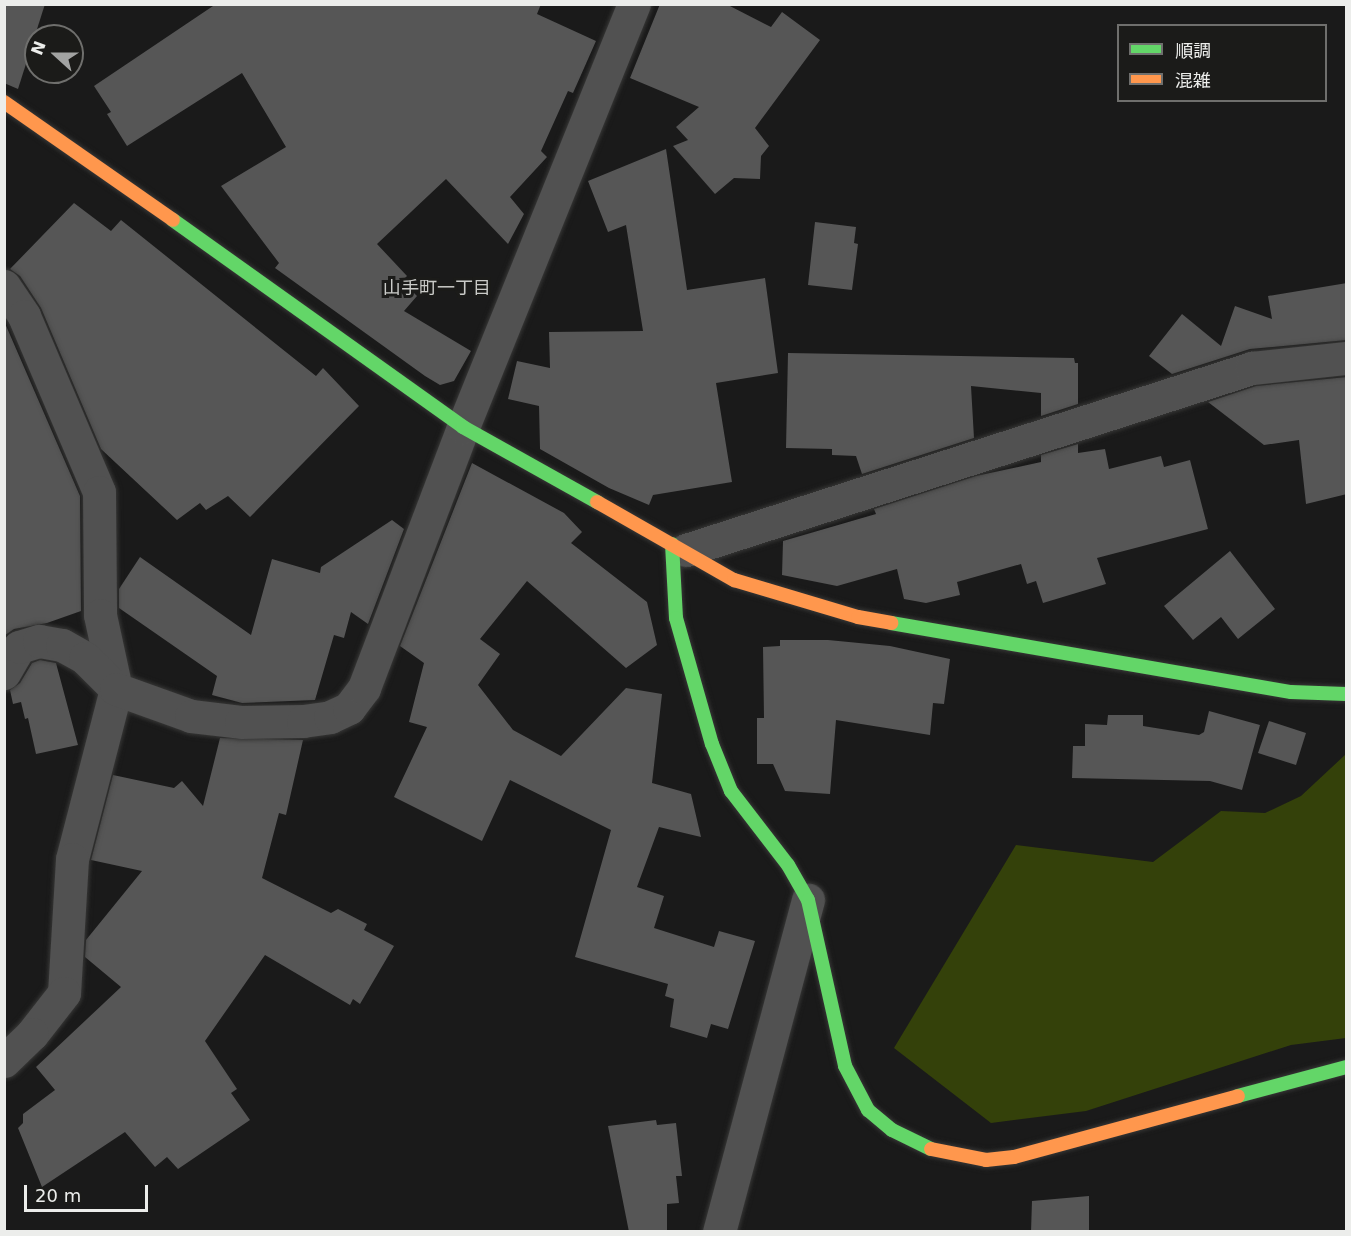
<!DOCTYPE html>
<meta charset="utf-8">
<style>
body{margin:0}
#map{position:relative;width:1351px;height:1236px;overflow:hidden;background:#1a1a1a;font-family:"DejaVu Sans","Noto Sans JP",sans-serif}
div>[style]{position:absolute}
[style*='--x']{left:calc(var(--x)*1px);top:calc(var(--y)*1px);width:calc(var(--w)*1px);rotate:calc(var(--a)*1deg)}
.forest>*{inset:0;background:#34410a}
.building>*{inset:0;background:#565656}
.roads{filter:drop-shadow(0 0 2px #373736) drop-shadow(0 0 2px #373736)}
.street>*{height:33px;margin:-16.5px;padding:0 16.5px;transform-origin:16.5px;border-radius:16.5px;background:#515151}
.fast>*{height:14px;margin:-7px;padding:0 7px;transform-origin:7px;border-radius:7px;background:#63d668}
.slow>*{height:14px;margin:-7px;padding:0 7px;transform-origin:7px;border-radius:7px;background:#ff974d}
span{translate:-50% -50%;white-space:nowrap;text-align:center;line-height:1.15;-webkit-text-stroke:6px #1b1b19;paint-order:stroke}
.neighbourhood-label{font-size:18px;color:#cacbc8}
.frame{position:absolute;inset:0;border:6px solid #ecedeb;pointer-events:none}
.legend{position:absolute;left:1117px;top:24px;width:210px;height:78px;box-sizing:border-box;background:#1b1b19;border:2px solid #6f6f6d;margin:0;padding:8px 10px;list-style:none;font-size:18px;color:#ecedeb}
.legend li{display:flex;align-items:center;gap:12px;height:30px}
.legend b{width:30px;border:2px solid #6f6f6d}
.north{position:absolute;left:24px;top:24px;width:60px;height:60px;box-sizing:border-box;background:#1b1b19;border:2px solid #6f6f6d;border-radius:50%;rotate:291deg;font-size:16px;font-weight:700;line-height:24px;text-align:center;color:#ecedeb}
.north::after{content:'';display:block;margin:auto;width:21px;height:27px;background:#a2a3a2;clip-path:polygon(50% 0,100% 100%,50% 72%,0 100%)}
.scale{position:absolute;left:24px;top:1185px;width:124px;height:27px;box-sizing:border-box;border:3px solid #ecedeb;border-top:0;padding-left:8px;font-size:18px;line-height:21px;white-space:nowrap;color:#ecedeb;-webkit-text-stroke:4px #1b1b19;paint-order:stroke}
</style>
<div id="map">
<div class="forest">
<i style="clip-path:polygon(1346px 754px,1346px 1038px,1291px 1045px,1086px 1111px,991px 1123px,894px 1048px,1016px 845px,1153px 862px,1221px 811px,1265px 813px,1301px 796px)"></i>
</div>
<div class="building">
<i style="clip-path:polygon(4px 4px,45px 4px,18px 89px,4px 83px)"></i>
<i style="clip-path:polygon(216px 4px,541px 4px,537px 14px,596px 41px,573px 93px,568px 91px,541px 151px,547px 157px,510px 197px,524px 214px,508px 244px,446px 179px,377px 244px,407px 276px,402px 281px,417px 296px,404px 311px,471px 351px,454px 381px,440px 385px,425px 376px,275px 268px,279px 263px,221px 186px,286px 147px,242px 73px,127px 146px,107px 114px,111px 112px,94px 86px)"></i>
<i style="clip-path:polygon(660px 4px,726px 4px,771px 27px,782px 12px,820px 40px,755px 128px,769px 146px,761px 156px,760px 179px,734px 178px,715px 194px,673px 146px,688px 140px,676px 127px,699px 107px,630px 78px)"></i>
<i style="clip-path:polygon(666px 149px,687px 290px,765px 278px,778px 373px,716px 383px,732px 482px,653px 495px,649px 505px,609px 488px,540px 449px,539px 406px,508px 399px,517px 361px,550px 368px,549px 332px,643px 331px,626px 225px,608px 232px,588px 181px)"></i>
<i style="clip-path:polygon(74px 203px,111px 231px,121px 220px,316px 376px,323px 368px,359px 406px,250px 517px,228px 496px,206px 510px,200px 503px,177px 520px,101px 449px,41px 308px,20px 276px,10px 269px)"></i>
<i style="clip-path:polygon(815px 222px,856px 227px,854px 243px,858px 244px,852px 290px,808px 285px)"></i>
<i style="clip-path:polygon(1347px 283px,1347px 340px,1250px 349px,1172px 374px,1149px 356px,1182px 314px,1221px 346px,1235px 306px,1272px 319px,1268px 296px)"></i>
<i style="clip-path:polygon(4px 321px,80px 496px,81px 611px,47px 623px,14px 629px,4px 636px)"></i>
<i style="clip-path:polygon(788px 353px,1074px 358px,1075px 363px,1078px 363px,1078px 404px,1041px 416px,1041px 393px,971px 386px,974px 438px,862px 474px,856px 456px,832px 455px,832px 449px,786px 448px)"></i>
<i style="clip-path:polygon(1347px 377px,1347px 494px,1306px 504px,1299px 440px,1264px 445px,1208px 402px,1256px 386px)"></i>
<i style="clip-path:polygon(1078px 444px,1078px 453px,1105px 449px,1109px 469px,1161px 456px,1164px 467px,1190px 460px,1208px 529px,1097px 558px,1106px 584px,1043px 603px,1036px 581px,1027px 584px,1021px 564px,957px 582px,960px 595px,926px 603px,904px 599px,897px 569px,837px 586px,782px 575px,783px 541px,876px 514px,874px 509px,976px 476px,1041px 462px,1041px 455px)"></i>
<i style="clip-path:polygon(472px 463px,564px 513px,582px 532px,571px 543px,647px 602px,657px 645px,626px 668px,527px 581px,480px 639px,500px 654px,478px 685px,513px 730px,561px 756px,626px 688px,662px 694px,652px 783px,691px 794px,701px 837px,659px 827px,637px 887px,664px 896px,654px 928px,714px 947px,719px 931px,755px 941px,728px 1029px,711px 1024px,707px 1038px,670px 1027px,674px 999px,665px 996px,668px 984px,575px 957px,611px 830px,510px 780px,482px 841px,394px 797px,427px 727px,409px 722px,424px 663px,400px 646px)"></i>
<i style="clip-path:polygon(392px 520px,404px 529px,368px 624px,351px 612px,344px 638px,334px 635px,315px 700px,242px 703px,212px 695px,217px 676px,119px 608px,119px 589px,140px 557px,251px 635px,272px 559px,320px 573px,321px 567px)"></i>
<i style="clip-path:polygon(1230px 551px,1275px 609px,1238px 639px,1221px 617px,1193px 640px,1164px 606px)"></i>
<i style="clip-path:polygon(780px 640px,828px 640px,890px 646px,950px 659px,944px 704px,933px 703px,930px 735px,836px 720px,830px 794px,785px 791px,773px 764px,757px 764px,757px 718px,764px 718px,763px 647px,780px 646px)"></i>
<i style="clip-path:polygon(40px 660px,56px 663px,78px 745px,36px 754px,28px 718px,25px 719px,21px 702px,13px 704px,10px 690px,20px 683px,32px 663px)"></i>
<i style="clip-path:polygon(1209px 711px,1260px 725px,1242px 790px,1210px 781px,1072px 778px,1073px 746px,1085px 746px,1085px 724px,1107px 725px,1108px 715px,1143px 715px,1143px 726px,1199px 735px,1204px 732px)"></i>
<i style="clip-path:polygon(1269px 721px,1306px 733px,1296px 765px,1258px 753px)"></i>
<i style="clip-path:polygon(220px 738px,303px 740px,286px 815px,279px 813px,262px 878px,331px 913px,338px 909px,367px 924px,364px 930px,394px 946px,360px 1004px,353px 999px,350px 1005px,265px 955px,205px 1041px,237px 1089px,231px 1093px,250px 1120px,178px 1169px,167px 1157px,155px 1167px,125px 1132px,42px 1187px,18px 1128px,23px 1123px,23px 1114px,55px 1090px,36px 1067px,121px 987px,85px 957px,86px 940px,142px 871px,91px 860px,113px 775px,174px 788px,182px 781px,203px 806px)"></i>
<i style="clip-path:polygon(656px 1120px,657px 1125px,676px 1123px,682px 1176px,676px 1176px,679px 1203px,667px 1204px,667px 1232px,629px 1232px,608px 1126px)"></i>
<i style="clip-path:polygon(1089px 1196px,1089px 1232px,1031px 1232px,1032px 1201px)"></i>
</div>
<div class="roads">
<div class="street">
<i style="--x:4;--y:286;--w:36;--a:56"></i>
<i style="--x:24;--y:316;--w:191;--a:66.9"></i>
<i style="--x:99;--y:492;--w:123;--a:89.5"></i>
<i style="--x:100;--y:615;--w:76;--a:77.8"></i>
<i style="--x:116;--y:689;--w:176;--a:104.5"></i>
<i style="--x:72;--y:859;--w:134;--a:93.4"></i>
<i style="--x:64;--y:993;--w:52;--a:128"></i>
<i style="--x:32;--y:1034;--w:39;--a:136"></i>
<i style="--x:686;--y:550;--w:595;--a:-17.83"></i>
<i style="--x:1252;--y:368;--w:95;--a:-6.1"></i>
<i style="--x:4;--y:673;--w:30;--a:-60"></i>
<i style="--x:19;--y:647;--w:21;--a:-17"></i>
<i style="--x:39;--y:641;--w:23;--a:10"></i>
<i style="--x:62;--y:645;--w:26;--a:29"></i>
<i style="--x:85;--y:658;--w:44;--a:45"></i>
<i style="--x:116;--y:689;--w:80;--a:19.8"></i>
<i style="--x:191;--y:716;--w:50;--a:6.8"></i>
<i style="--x:241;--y:722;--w:62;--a:-0.9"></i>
<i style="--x:303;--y:721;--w:27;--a:-8"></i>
<i style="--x:330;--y:717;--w:21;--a:-25"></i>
<i style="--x:349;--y:708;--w:25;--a:-53"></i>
<i style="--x:364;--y:688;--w:279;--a:-69.2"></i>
<i style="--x:463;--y:427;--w:456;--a:-68"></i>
<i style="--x:719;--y:1232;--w:344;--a:-75"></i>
</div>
<div class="fast">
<i style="--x:173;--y:220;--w:356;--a:35.5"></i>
<i style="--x:463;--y:427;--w:154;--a:29.2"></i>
<i style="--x:672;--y:544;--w:74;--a:86.9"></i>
<i style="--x:676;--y:618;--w:131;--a:74.1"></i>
<i style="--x:712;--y:744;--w:51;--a:68"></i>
<i style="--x:731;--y:791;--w:93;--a:52.4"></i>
<i style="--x:788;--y:865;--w:40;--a:60.3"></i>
<i style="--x:808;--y:900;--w:170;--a:77.4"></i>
<i style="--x:845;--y:1066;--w:50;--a:62.4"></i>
<i style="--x:868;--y:1110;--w:31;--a:40"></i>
<i style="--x:892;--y:1130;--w:43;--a:26"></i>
<i style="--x:891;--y:623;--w:406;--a:9.8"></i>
<i style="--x:1291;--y:692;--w:55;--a:2.1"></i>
<i style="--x:1238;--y:1096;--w:112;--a:-15"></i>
</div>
<div class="slow">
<i style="--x:4;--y:102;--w:206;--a:34.9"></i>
<i style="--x:597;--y:502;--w:158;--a:29.7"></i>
<i style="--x:734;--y:580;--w:129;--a:16.6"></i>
<i style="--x:858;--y:617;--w:34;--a:10"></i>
<i style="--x:931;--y:1149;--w:56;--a:11.3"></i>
<i style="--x:986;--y:1160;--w:28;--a:-6"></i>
<i style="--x:1014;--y:1157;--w:232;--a:-15.2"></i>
</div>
</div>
<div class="neighbourhood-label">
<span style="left:437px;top:288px">山手町一丁目</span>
</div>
<div class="frame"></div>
<ul class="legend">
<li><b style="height:8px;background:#63d668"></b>順調</li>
<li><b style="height:8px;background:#ff974d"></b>混雑</li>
</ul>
<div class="north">N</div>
<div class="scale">20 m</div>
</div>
